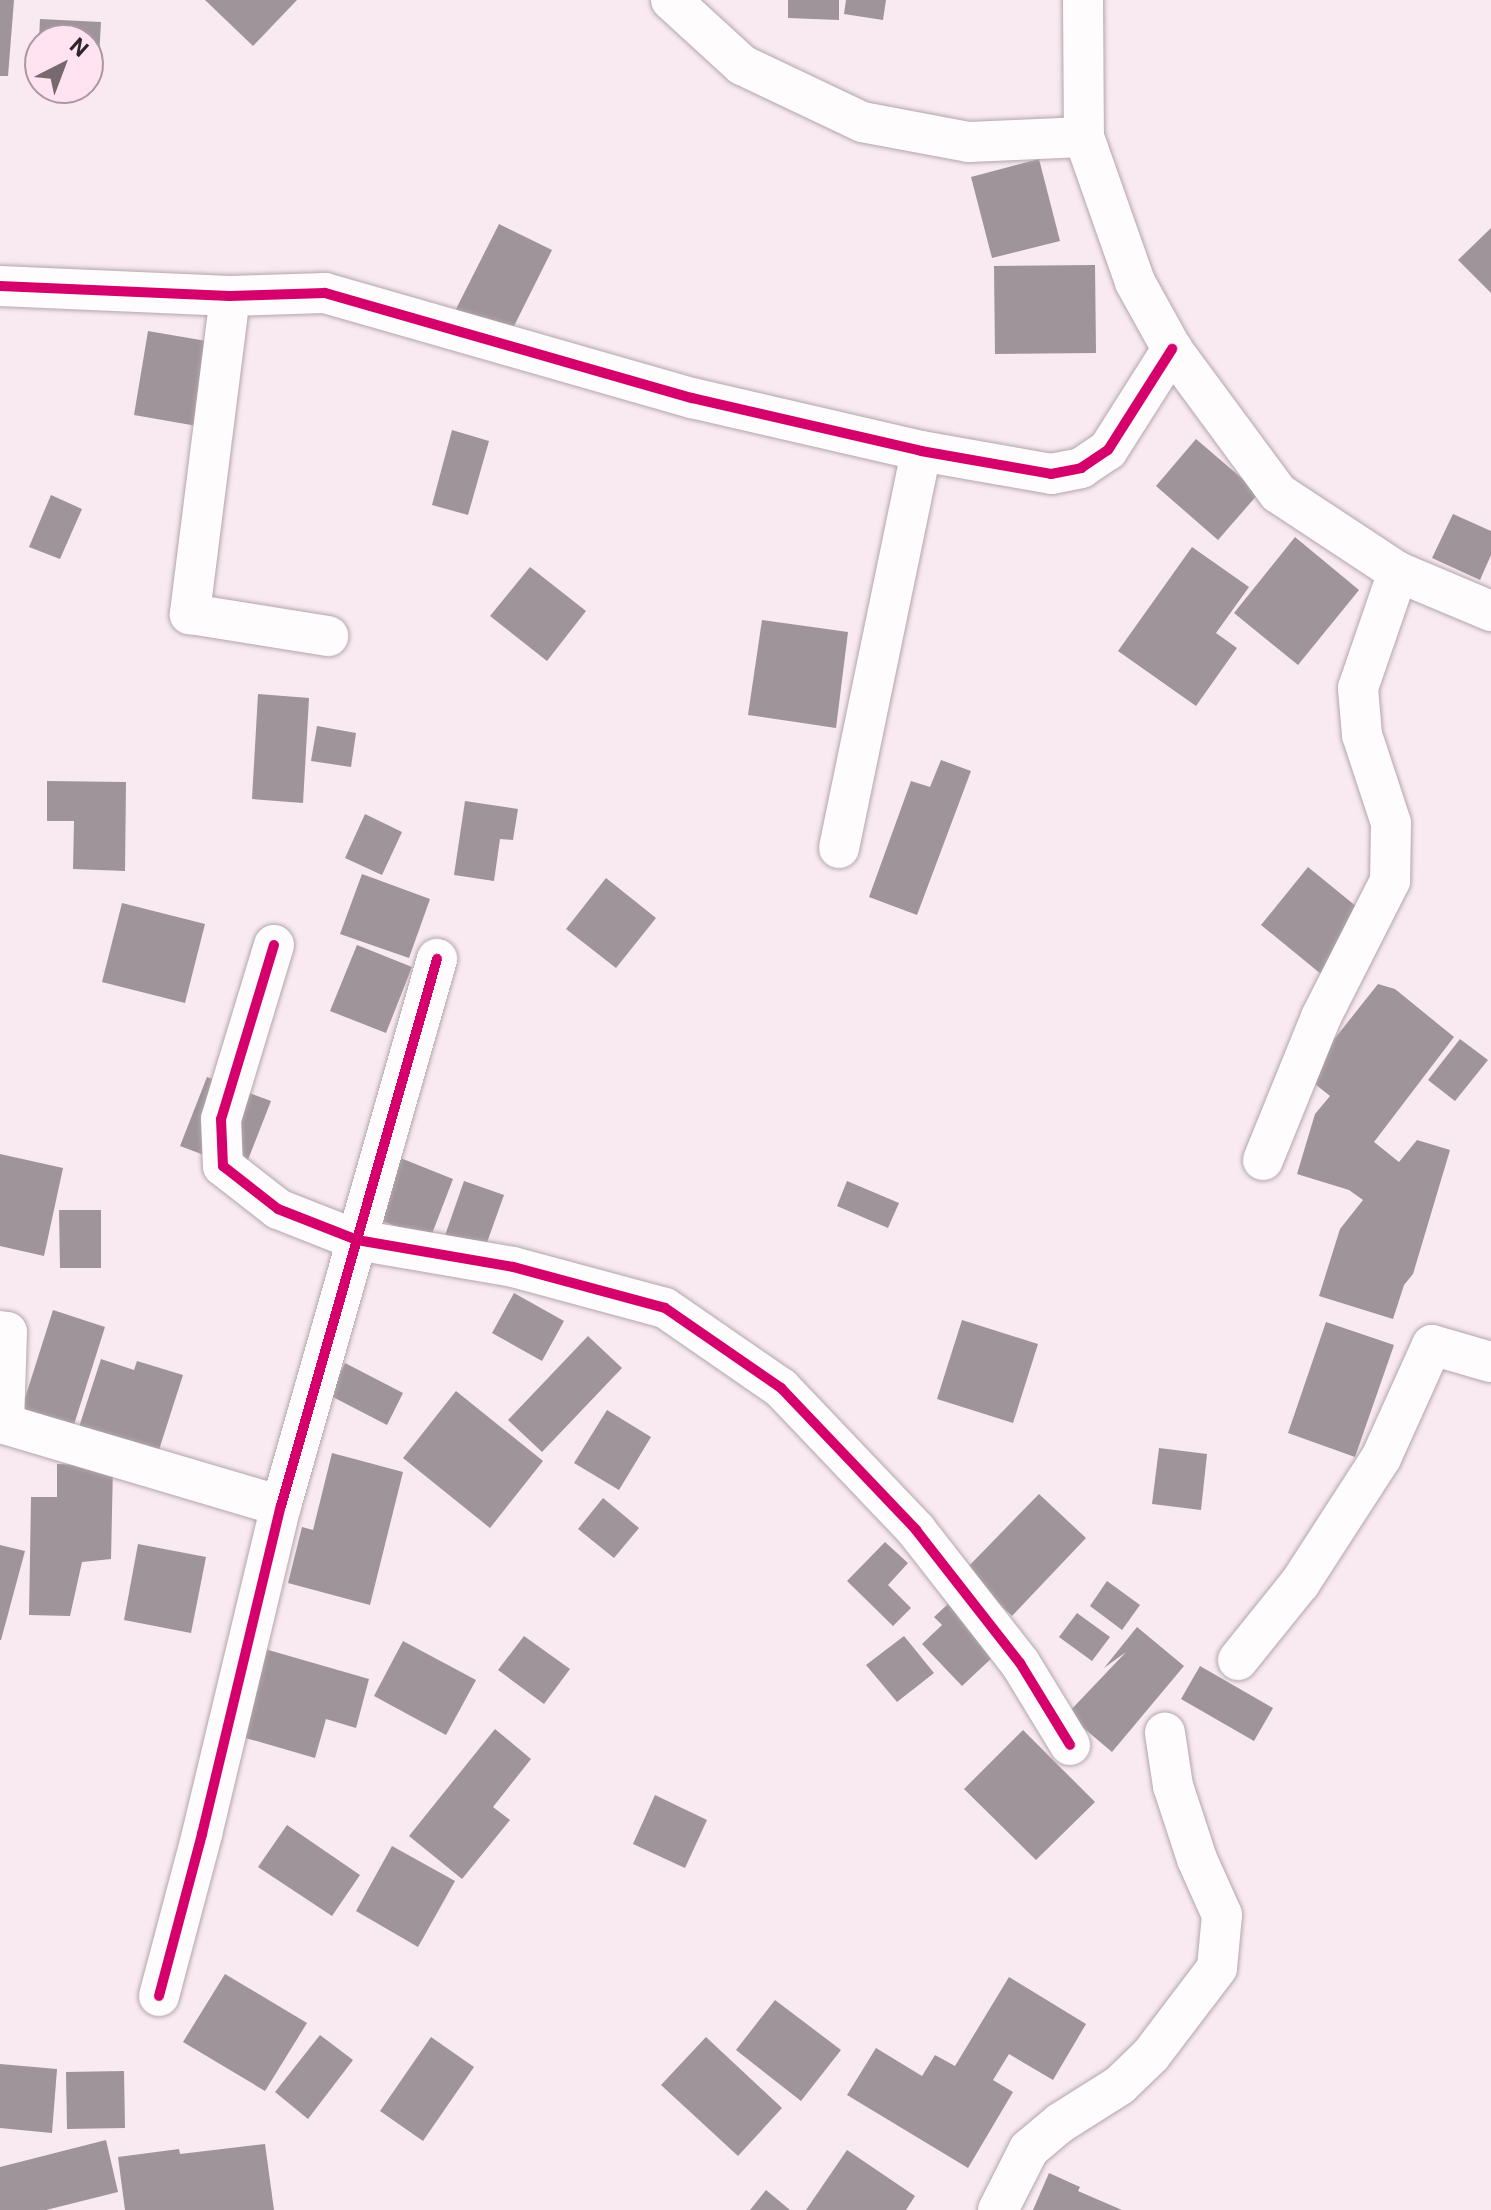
<!DOCTYPE html>
<style>
body{margin:0}
#map{position:relative;width:1491px;height:2210px;overflow:hidden;background:#f9e9f1;font-family:Roboto,sans-serif}
div>[style]{position:absolute}
[style*='--x']{left:calc(var(--x)*1px);top:calc(var(--y)*1px);width:calc(var(--w)*1px);rotate:calc(var(--a)*1deg)}
.building>*{inset:0;background:#9f949a}
.roads{filter:drop-shadow(0 0 2px #b2a6ac) drop-shadow(0 0 2px #b2a6ac)}
.street>*{height:40px;margin:-20px;padding:0 20px;transform-origin:20px;border-radius:20px;background:#fefcfd}
.cycleway>*{height:10px;margin:-5px;padding:0 5px;transform-origin:5px;border-radius:5px;background:#d6006c}
span{translate:-50% -50%;white-space:nowrap;text-align:center;line-height:1.15;-webkit-text-stroke:8px #ffe3f0;paint-order:stroke}
.north{position:absolute;left:24px;top:24px;width:80px;height:80px;box-sizing:border-box;background:#ffe3f0;border:2px solid #ac97a0;border-radius:50%;rotate:42deg;font-size:22px;font-weight:700;line-height:32px;text-align:center;color:#2f2529}
.north::after{content:'';display:block;margin:auto;width:28px;height:36px;background:#766a6f;clip-path:polygon(50% 0,100% 100%,50% 72%,0 100%)}
</style>
<div id="map">
<div class="building">
<i style="clip-path:polygon(0 0,14px 0,8px 76px,0 76px)"></i>
<i style="clip-path:polygon(205px 0,297px 0,253px 46px)"></i>
<i style="clip-path:polygon(788px 0,839px 0,839px 20px,788px 18px)"></i>
<i style="clip-path:polygon(846px 0,886px 0,883px 20px,844px 14px)"></i>
<i style="clip-path:polygon(40px 19px,101px 22px,98px 75px,88px 74px,88px 40px,39px 40px)"></i>
<i style="clip-path:polygon(1039px 159px,1060px 241px,992px 258px,971px 177px)"></i>
<i style="clip-path:polygon(499px 224px,552px 250px,506px 342px,453px 315px)"></i>
<i style="clip-path:polygon(1491px 228px,1491px 293px,1458px 260px)"></i>
<i style="clip-path:polygon(1095px 265px,1096px 353px,995px 354px,994px 266px)"></i>
<i style="clip-path:polygon(148px 331px,212px 342px,197px 426px,134px 415px)"></i>
<i style="clip-path:polygon(452px 430px,489px 441px,468px 515px,432px 505px)"></i>
<i style="clip-path:polygon(1196px 439px,1259px 493px,1218px 540px,1156px 486px)"></i>
<i style="clip-path:polygon(51px 495px,82px 509px,60px 559px,29px 547px)"></i>
<i style="clip-path:polygon(1453px 514px,1491px 531px,1491px 555px,1480px 580px,1432px 558px)"></i>
<i style="clip-path:polygon(1295px 537px,1359px 590px,1298px 665px,1234px 613px)"></i>
<i style="clip-path:polygon(1192px 547px,1249px 587px,1216px 633px,1237px 648px,1196px 706px,1118px 651px)"></i>
<i style="clip-path:polygon(530px 567px,586px 611px,547px 661px,490px 616px)"></i>
<i style="clip-path:polygon(762px 620px,848px 632px,836px 728px,748px 715px)"></i>
<i style="clip-path:polygon(258px 694px,309px 698px,303px 803px,252px 799px)"></i>
<i style="clip-path:polygon(317px 726px,356px 733px,351px 767px,311px 761px)"></i>
<i style="clip-path:polygon(941px 760px,971px 771px,917px 915px,869px 897px,911px 781px,930px 787px)"></i>
<i style="clip-path:polygon(47px 781px,126px 782px,125px 871px,73px 869px,74px 821px,47px 821px)"></i>
<i style="clip-path:polygon(465px 801px,518px 809px,513px 840px,500px 839px,494px 881px,454px 875px)"></i>
<i style="clip-path:polygon(365px 814px,402px 832px,382px 875px,345px 858px)"></i>
<i style="clip-path:polygon(1308px 867px,1368px 916px,1321px 974px,1261px 925px)"></i>
<i style="clip-path:polygon(362px 874px,430px 899px,409px 958px,340px 934px)"></i>
<i style="clip-path:polygon(606px 878px,656px 918px,616px 968px,566px 929px)"></i>
<i style="clip-path:polygon(122px 903px,205px 924px,185px 1003px,102px 982px)"></i>
<i style="clip-path:polygon(357px 945px,412px 967px,386px 1033px,330px 1011px)"></i>
<i style="clip-path:polygon(1378px 984px,1395px 989px,1454px 1037px,1374px 1142px,1399px 1162px,1417px 1140px,1450px 1150px,1413px 1274px,1404px 1285px,1393px 1319px,1319px 1296px,1340px 1229px,1363px 1200px,1349px 1190px,1297px 1174px,1315px 1114px,1330px 1096px,1305px 1076px)"></i>
<i style="clip-path:polygon(1460px 1039px,1488px 1060px,1455px 1101px,1428px 1080px)"></i>
<i style="clip-path:polygon(207px 1077px,271px 1101px,244px 1170px,180px 1146px)"></i>
<i style="clip-path:polygon(0 1154px,63px 1168px,44px 1256px,0 1246px)"></i>
<i style="clip-path:polygon(398px 1157px,453px 1179px,430px 1239px,374px 1218px)"></i>
<i style="clip-path:polygon(464px 1181px,504px 1195px,480px 1262px,441px 1247px)"></i>
<i style="clip-path:polygon(847px 1181px,899px 1203px,888px 1228px,837px 1206px)"></i>
<i style="clip-path:polygon(59px 1210px,101px 1210px,101px 1268px,60px 1268px)"></i>
<i style="clip-path:polygon(514px 1293px,564px 1321px,542px 1361px,492px 1333px)"></i>
<i style="clip-path:polygon(53px 1310px,105px 1327px,71px 1434px,19px 1417px)"></i>
<i style="clip-path:polygon(962px 1320px,1038px 1344px,1013px 1423px,937px 1399px)"></i>
<i style="clip-path:polygon(1326px 1322px,1394px 1345px,1355px 1457px,1288px 1433px)"></i>
<i style="clip-path:polygon(588px 1336px,622px 1368px,542px 1452px,508px 1420px)"></i>
<i style="clip-path:polygon(101px 1359px,134px 1370px,137px 1361px,183px 1375px,158px 1453px,79px 1427px)"></i>
<i style="clip-path:polygon(345px 1363px,403px 1393px,387px 1425px,329px 1395px)"></i>
<i style="clip-path:polygon(456px 1391px,543px 1461px,490px 1528px,403px 1458px)"></i>
<i style="clip-path:polygon(607px 1410px,651px 1437px,619px 1490px,574px 1463px)"></i>
<i style="clip-path:polygon(1159px 1448px,1207px 1454px,1201px 1510px,1152px 1504px)"></i>
<i style="clip-path:polygon(332px 1453px,403px 1472px,370px 1605px,288px 1583px,302px 1527px,313px 1530px)"></i>
<i style="clip-path:polygon(57px 1464px,113px 1466px,111px 1559px,82px 1562px,70px 1616px,29px 1615px,31px 1497px,57px 1497px)"></i>
<i style="clip-path:polygon(1039px 1494px,1086px 1538px,1012px 1616px,964px 1571px)"></i>
<i style="clip-path:polygon(603px 1498px,639px 1528px,614px 1558px,578px 1529px)"></i>
<i style="clip-path:polygon(885px 1542px,908px 1563px,888px 1585px,911px 1608px,893px 1626px,847px 1581px)"></i>
<i style="clip-path:polygon(138px 1544px,206px 1557px,191px 1633px,124px 1620px)"></i>
<i style="clip-path:polygon(0 1545px,25px 1551px,1px 1640px,0 1640px)"></i>
<i style="clip-path:polygon(1107px 1581px,1140px 1605px,1122px 1630px,1090px 1606px)"></i>
<i style="clip-path:polygon(948px 1604px,995px 1655px,962px 1686px,922px 1644px,942px 1625px,934px 1617px)"></i>
<i style="clip-path:polygon(1077px 1613px,1110px 1637px,1092px 1661px,1059px 1637px)"></i>
<i style="clip-path:polygon(1137px 1627px,1184px 1666px,1112px 1752px,1067px 1714px,1126px 1652px,1104px 1668px)"></i>
<i style="clip-path:polygon(524px 1636px,570px 1669px,544px 1704px,498px 1670px)"></i>
<i style="clip-path:polygon(904px 1636px,934px 1673px,897px 1702px,866px 1665px)"></i>
<i style="clip-path:polygon(403px 1641px,476px 1680px,446px 1735px,374px 1696px)"></i>
<i style="clip-path:polygon(258px 1647px,369px 1679px,356px 1728px,326px 1719px,315px 1758px,232px 1734px)"></i>
<i style="clip-path:polygon(1200px 1666px,1273px 1708px,1254px 1741px,1181px 1699px)"></i>
<i style="clip-path:polygon(495px 1729px,531px 1759px,493px 1807px,510px 1820px,462px 1879px,409px 1836px)"></i>
<i style="clip-path:polygon(1023px 1730px,1095px 1802px,1036px 1860px,964px 1789px)"></i>
<i style="clip-path:polygon(655px 1795px,707px 1820px,685px 1868px,633px 1844px)"></i>
<i style="clip-path:polygon(287px 1825px,360px 1875px,332px 1916px,258px 1867px)"></i>
<i style="clip-path:polygon(392px 1846px,455px 1881px,418px 1947px,356px 1911px)"></i>
<i style="clip-path:polygon(225px 1974px,307px 2023px,265px 2091px,183px 2042px)"></i>
<i style="clip-path:polygon(1009px 1977px,1086px 2024px,1053px 2080px,1009px 2054px,993px 2080px,1013px 2092px,968px 2168px,847px 2095px,876px 2048px,922px 2076px,935px 2055px,955px 2066px)"></i>
<i style="clip-path:polygon(775px 2000px,841px 2050px,801px 2101px,736px 2050px)"></i>
<i style="clip-path:polygon(320px 2035px,353px 2060px,308px 2119px,275px 2092px)"></i>
<i style="clip-path:polygon(431px 2037px,474px 2067px,423px 2141px,380px 2111px)"></i>
<i style="clip-path:polygon(706px 2037px,782px 2108px,738px 2156px,661px 2085px)"></i>
<i style="clip-path:polygon(0 2064px,57px 2069px,52px 2133px,0 2128px)"></i>
<i style="clip-path:polygon(124px 2071px,125px 2128px,67px 2129px,66px 2072px)"></i>
<i style="clip-path:polygon(106px 2140px,118px 2192px,46px 2210px,0 2210px,0 2167px)"></i>
<i style="clip-path:polygon(265px 2144px,274px 2210px,125px 2210px,118px 2157px,179px 2149px,180px 2154px)"></i>
<i style="clip-path:polygon(847px 2150px,915px 2196px,906px 2210px,806px 2210px)"></i>
<i style="clip-path:polygon(1049px 2173px,1080px 2187px,1078px 2191px,1122px 2210px,1033px 2210px)"></i>
<i style="clip-path:polygon(766px 2190px,790px 2210px,750px 2210px)"></i>
</div>
<div class="roads">
<div class="street">
<i style="--x:671;--y:0;--w:96;--a:42.5"></i>
<i style="--x:742;--y:65;--w:133;--a:25.4"></i>
<i style="--x:862;--y:122;--w:109;--a:10.6"></i>
<i style="--x:969;--y:142;--w:115;--a:-2.5"></i>
<i style="--x:1083;--y:0;--w:137;--a:89.6"></i>
<i style="--x:1084;--y:137;--w:154;--a:70.6"></i>
<i style="--x:1135;--y:282;--w:77;--a:61.1"></i>
<i style="--x:1172;--y:349;--w:179;--a:53.6"></i>
<i style="--x:1278;--y:493;--w:144;--a:33.4"></i>
<i style="--x:1398;--y:572;--w:101;--a:22.8"></i>
<i style="--x:0;--y:286;--w:230;--a:2.5"></i>
<i style="--x:230;--y:296;--w:95;--a:-1.8"></i>
<i style="--x:325;--y:293;--w:382;--a:16"></i>
<i style="--x:692;--y:398;--w:235;--a:13"></i>
<i style="--x:921;--y:451;--w:132;--a:10"></i>
<i style="--x:1051;--y:474;--w:31;--a:-11"></i>
<i style="--x:1081;--y:468;--w:32;--a:-34"></i>
<i style="--x:1108;--y:450;--w:120;--a:-57.6"></i>
<i style="--x:230;--y:296;--w:321;--a:97.2"></i>
<i style="--x:190;--y:614;--w:140;--a:9.1"></i>
<i style="--x:839;--y:848;--w:405;--a:-78.3"></i>
<i style="--x:274;--y:945;--w:182;--a:106.9"></i>
<i style="--x:221;--y:1119;--w:47;--a:87.6"></i>
<i style="--x:223;--y:1166;--w:70;--a:38"></i>
<i style="--x:278;--y:1209;--w:85;--a:21.4"></i>
<i style="--x:357;--y:1240;--w:158;--a:9.8"></i>
<i style="--x:513;--y:1267;--w:157;--a:15.1"></i>
<i style="--x:665;--y:1308;--w:141;--a:34.6"></i>
<i style="--x:781;--y:1388;--w:196;--a:46.4"></i>
<i style="--x:916;--y:1530;--w:169;--a:52"></i>
<i style="--x:1020;--y:1663;--w:96;--a:58.6"></i>
<i style="--x:1263;--y:1160;--w:154;--a:-67.9"></i>
<i style="--x:1321;--y:1017;--w:153;--a:-63.1"></i>
<i style="--x:1390;--y:881;--w:58;--a:-89"></i>
<i style="--x:1391;--y:823;--w:93;--a:-108.2"></i>
<i style="--x:1362;--y:735;--w:47;--a:-94.9"></i>
<i style="--x:1358;--y:688;--w:123;--a:-71"></i>
<i style="--x:0;--y:1331;--w:7;--a:8"></i>
<i style="--x:7;--y:1332;--w:92;--a:91.9"></i>
<i style="--x:4;--y:1424;--w:289;--a:16.5"></i>
<i style="--x:1238;--y:1660;--w:99;--a:-51.2"></i>
<i style="--x:1300;--y:1583;--w:149;--a:-57.1"></i>
<i style="--x:1381;--y:1458;--w:124;--a:-65.7"></i>
<i style="--x:1432;--y:1345;--w:61;--a:16.1"></i>
<i style="--x:159;--y:1996;--w:168;--a:-75.1"></i>
<i style="--x:202;--y:1834;--w:337;--a:-76.5"></i>
<i style="--x:281;--y:1506;--w:569;--a:-74.08"></i>
<i style="--x:998;--y:2210;--w:68;--a:-63.1"></i>
<i style="--x:1029;--y:2149;--w:40;--a:-40"></i>
<i style="--x:1060;--y:2123;--w:71;--a:-32.3"></i>
<i style="--x:1120;--y:2085;--w:43;--a:-44.1"></i>
<i style="--x:1151;--y:2055;--w:109;--a:-52.8"></i>
<i style="--x:1217;--y:1968;--w:53;--a:-84.6"></i>
<i style="--x:1222;--y:1915;--w:61;--a:-114.1"></i>
<i style="--x:1197;--y:1859;--w:77;--a:-108.2"></i>
<i style="--x:1173;--y:1786;--w:54;--a:-98.6"></i>
</div>
</div>
<div class="cycleway">
<i style="--x:0;--y:286;--w:230;--a:2.5"></i>
<i style="--x:230;--y:296;--w:95;--a:-1.8"></i>
<i style="--x:325;--y:293;--w:382;--a:16"></i>
<i style="--x:692;--y:398;--w:235;--a:13"></i>
<i style="--x:921;--y:451;--w:132;--a:10"></i>
<i style="--x:1051;--y:474;--w:31;--a:-11"></i>
<i style="--x:1081;--y:468;--w:32;--a:-34"></i>
<i style="--x:1108;--y:450;--w:120;--a:-57.6"></i>
<i style="--x:274;--y:945;--w:182;--a:106.9"></i>
<i style="--x:221;--y:1119;--w:47;--a:87.6"></i>
<i style="--x:223;--y:1166;--w:70;--a:38"></i>
<i style="--x:278;--y:1209;--w:85;--a:21.4"></i>
<i style="--x:357;--y:1240;--w:158;--a:9.8"></i>
<i style="--x:513;--y:1267;--w:157;--a:15.1"></i>
<i style="--x:665;--y:1308;--w:141;--a:34.6"></i>
<i style="--x:781;--y:1388;--w:196;--a:46.4"></i>
<i style="--x:916;--y:1530;--w:169;--a:52"></i>
<i style="--x:1020;--y:1663;--w:96;--a:58.6"></i>
<i style="--x:159;--y:1996;--w:168;--a:-75.1"></i>
<i style="--x:202;--y:1834;--w:337;--a:-76.5"></i>
<i style="--x:281;--y:1506;--w:569;--a:-74.08"></i>
</div>
<div class="north">N</div>
</div>
